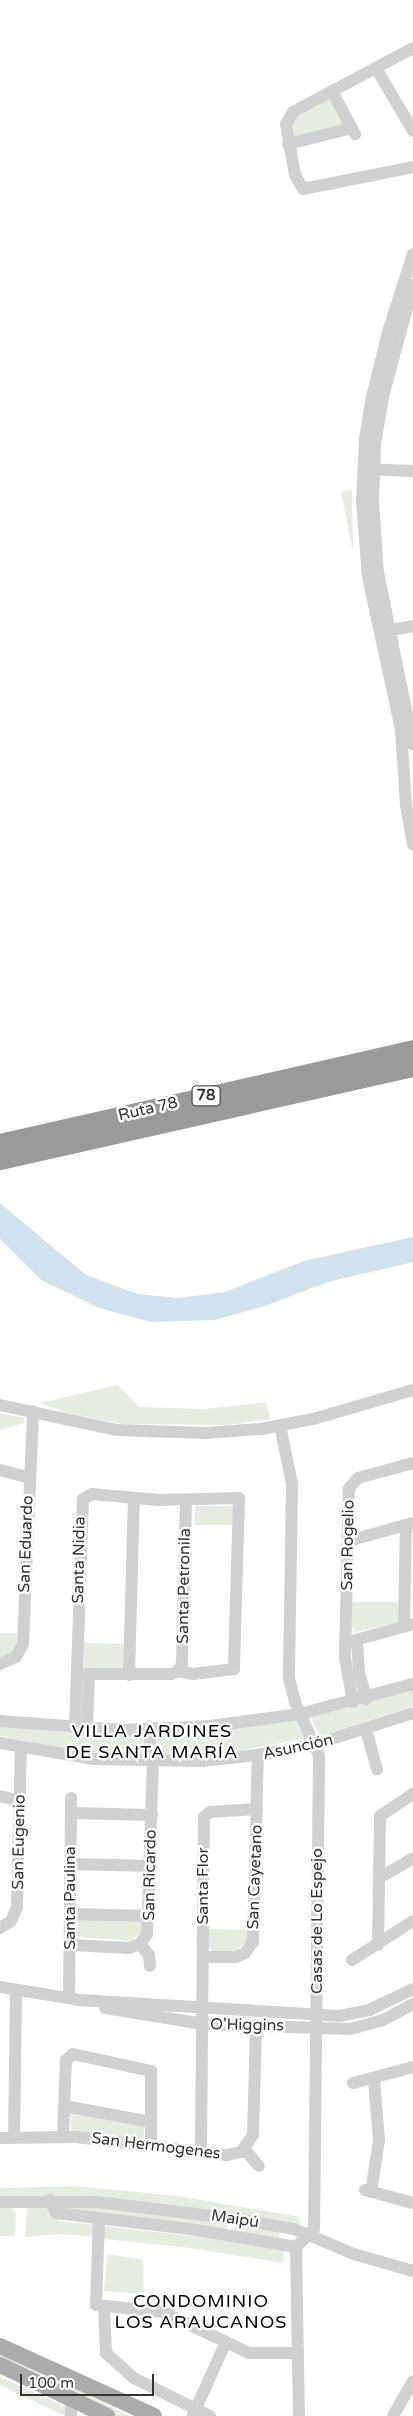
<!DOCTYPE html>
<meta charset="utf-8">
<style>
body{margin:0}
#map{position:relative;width:413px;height:2416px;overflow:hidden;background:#fff;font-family:"Varela Round",sans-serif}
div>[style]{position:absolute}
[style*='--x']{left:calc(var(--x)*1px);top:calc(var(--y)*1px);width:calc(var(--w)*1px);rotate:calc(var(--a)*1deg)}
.green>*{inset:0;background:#e6ecdf}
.water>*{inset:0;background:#cfe2ee}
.minor>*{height:12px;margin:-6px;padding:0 6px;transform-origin:6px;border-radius:6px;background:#d0d0d0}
.major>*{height:16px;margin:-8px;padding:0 8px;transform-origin:8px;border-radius:8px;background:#ababab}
.highway>*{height:19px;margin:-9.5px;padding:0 9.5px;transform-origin:9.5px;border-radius:9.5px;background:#9a9a9a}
span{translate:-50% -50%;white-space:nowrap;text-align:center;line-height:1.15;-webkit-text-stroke:5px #fff;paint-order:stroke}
.shield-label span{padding:1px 4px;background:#fff;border:1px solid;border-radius:4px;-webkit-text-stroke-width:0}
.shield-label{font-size:15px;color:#333;font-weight:700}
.street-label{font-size:16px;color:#333}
.neighbourhood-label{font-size:18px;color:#000;letter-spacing:1px}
.scale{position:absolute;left:20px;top:2374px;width:134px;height:22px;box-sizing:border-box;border:2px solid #333;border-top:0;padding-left:6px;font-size:15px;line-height:18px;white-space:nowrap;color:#333;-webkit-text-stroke:4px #fff;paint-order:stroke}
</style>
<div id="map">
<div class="green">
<i style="clip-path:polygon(332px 98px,348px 127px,295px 139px,292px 120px)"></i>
<i style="clip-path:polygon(352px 490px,353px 548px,352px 548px,341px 492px)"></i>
<i style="clip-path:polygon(118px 1385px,139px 1407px,206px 1409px,266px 1402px,270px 1419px,226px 1425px,121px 1424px,64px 1412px,40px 1403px)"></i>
<i style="clip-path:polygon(0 1413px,24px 1418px,24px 1423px,0 1430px)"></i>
<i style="clip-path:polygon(195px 1506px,234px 1506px,234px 1525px,195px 1525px)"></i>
<i style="clip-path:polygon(352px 1602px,400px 1602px,399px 1622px,356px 1632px,352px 1626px)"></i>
<i style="clip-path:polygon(0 1633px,18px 1633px,15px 1653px,0 1659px)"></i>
<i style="clip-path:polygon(83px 1643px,128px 1644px,126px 1668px,84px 1668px)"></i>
<i style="clip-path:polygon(413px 1687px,413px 1706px,320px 1736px,310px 1716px,353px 1707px)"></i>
<i style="clip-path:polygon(297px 1719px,308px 1738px,233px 1752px,158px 1757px,155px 1733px)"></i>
<i style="clip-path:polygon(0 1725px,63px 1732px,142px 1733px,146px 1756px,69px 1750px,0 1736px)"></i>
<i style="clip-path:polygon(77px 1918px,142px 1920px,141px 1933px,130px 1941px,76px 1937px)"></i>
<i style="clip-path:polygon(209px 1929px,249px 1930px,247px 1942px,235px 1951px,213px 1951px,209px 1947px)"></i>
<i style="clip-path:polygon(70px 2110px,144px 2126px,144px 2138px,71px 2132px)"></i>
<i style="clip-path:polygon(77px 2186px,178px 2196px,300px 2217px,299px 2227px,126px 2201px,57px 2196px,0 2198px,0 2188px)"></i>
<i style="clip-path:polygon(27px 2204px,43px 2204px,60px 2221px,96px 2225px,95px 2237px,60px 2234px,25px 2237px)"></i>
<i style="clip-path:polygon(58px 2204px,151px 2214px,228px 2223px,227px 2231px,58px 2209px)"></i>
<i style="clip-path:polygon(0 2206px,11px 2207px,16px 2213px,15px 2236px,0 2236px)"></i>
<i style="clip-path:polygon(237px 2224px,280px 2232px,279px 2239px,236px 2233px,234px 2228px)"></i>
<i style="clip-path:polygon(103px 2226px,209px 2238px,284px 2251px,283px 2263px,190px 2248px,103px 2239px)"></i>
<i style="clip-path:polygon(107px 2254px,143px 2260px,144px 2294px,104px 2291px)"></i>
<i style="clip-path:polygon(0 2353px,88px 2395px,129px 2416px,118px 2416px,0 2361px)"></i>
<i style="clip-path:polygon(0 2377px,66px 2407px,65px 2416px,0 2385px)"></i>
</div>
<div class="water">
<i style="clip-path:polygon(0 1203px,86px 1275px,138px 1294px,178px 1298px,225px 1292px,304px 1261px,413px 1237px,413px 1262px,328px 1282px,265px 1306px,215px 1320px,151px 1322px,99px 1308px,41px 1280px,0 1239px)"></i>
</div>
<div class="minor">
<i style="--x:413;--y:48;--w:136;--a:151.9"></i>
<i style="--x:293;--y:112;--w:14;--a:120"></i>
<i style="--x:286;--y:124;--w:52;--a:80"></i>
<i style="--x:295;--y:175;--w:16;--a:60"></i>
<i style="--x:303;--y:189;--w:112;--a:-11.3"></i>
<i style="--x:376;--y:68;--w:73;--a:59.6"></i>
<i style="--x:332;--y:91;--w:49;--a:61.9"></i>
<i style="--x:288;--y:144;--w:66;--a:-14"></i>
<i style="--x:413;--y:254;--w:82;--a:107.8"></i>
<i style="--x:388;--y:332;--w:71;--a:103.8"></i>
<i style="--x:371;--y:401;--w:39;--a:99"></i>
<i style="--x:365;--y:440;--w:61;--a:92.8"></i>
<i style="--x:362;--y:501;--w:76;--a:85.5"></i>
<i style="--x:368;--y:577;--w:157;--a:77.8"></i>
<i style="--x:401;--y:730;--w:75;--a:86.2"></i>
<i style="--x:406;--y:805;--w:40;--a:80"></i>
<i style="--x:413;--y:285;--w:116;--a:105"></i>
<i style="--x:383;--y:397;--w:48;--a:99.7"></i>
<i style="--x:375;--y:444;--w:57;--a:92"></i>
<i style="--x:373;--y:501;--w:71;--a:86"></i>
<i style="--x:378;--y:572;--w:176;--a:78.5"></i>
<i style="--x:365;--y:469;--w:48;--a:2.4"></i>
<i style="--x:391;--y:630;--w:22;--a:-10"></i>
<i style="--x:0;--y:1405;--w:120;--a:12.1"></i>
<i style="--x:117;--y:1430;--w:89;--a:1.9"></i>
<i style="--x:206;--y:1433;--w:55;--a:-4.2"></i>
<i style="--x:261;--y:1429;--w:53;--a:-10.9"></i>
<i style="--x:313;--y:1419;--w:104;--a:-16.2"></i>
<i style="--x:280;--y:1425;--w:60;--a:78.5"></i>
<i style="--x:292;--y:1484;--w:194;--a:90.9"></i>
<i style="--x:289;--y:1678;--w:25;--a:76"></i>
<i style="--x:295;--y:1702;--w:59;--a:66"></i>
<i style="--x:319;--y:1756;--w:473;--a:90.6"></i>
<i style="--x:314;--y:2229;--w:25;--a:135"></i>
<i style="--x:0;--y:1470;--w:30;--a:15"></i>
<i style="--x:348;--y:1541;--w:67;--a:-15.5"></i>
<i style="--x:404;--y:1627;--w:102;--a:-88.9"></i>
<i style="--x:357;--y:1642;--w:30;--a:86"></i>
<i style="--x:359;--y:1672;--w:28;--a:75"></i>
<i style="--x:345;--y:1643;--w:71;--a:-15.6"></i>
<i style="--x:0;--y:1664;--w:17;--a:-24"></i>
<i style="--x:16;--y:1657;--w:15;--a:-62"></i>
<i style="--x:23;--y:1644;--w:233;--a:-87.5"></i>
<i style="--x:178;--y:1671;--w:8;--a:-60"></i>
<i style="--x:182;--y:1664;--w:164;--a:-88.6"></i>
<i style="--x:129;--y:1675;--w:177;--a:-88.4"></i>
<i style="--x:353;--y:1702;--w:45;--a:-100.3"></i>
<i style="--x:345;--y:1658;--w:170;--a:-88.7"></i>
<i style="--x:349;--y:1488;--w:13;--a:-48"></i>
<i style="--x:358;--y:1478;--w:57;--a:-15.3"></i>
<i style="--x:0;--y:1721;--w:122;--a:4.2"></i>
<i style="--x:122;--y:1730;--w:88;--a:-2.6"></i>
<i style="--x:210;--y:1726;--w:91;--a:-7.6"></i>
<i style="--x:300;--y:1714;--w:117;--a:-14.9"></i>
<i style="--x:75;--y:1728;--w:229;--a:-88"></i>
<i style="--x:83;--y:1499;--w:10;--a:-29"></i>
<i style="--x:92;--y:1494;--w:67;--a:5.1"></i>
<i style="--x:159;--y:1500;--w:80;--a:-1.4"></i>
<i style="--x:239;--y:1498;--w:171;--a:91.7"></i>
<i style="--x:234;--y:1669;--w:41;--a:173"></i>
<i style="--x:193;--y:1674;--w:15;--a:-169"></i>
<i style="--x:178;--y:1671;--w:8;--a:157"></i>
<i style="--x:171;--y:1674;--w:94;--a:180"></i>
<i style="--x:87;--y:1729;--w:55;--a:-87.9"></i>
<i style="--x:366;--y:1730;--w:41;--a:74.2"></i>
<i style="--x:0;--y:1743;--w:95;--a:9.7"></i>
<i style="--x:94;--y:1759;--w:108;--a:1.1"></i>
<i style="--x:202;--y:1761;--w:56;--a:-6.1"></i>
<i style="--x:258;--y:1755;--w:59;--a:-10.7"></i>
<i style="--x:316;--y:1744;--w:102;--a:-17.7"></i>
<i style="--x:0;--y:1796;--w:21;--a:14"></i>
<i style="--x:71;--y:1813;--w:81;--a:1.4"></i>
<i style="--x:70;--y:1864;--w:81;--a:1.4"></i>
<i style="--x:379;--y:1878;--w:39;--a:-30"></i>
<i style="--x:72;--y:1914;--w:78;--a:1.5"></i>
<i style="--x:0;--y:1928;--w:13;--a:-32"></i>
<i style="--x:11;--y:1921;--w:15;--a:-67"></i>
<i style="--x:17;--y:1907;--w:159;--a:-88.6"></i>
<i style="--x:140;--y:1944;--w:14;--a:51"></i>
<i style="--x:149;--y:1955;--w:11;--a:85"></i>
<i style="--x:71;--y:1945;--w:58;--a:3"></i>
<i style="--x:129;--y:1948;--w:12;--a:-20"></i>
<i style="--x:140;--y:1944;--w:12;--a:-55"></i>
<i style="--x:147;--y:1934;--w:172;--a:-88"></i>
<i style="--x:153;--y:1762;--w:32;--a:-99"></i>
<i style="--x:378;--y:1945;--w:129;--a:-89.1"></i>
<i style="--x:380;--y:1816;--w:40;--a:-34"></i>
<i style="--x:203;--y:1957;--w:33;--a:0"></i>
<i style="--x:236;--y:1957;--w:10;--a:-24"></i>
<i style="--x:245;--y:1953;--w:14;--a:-54"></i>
<i style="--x:253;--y:1942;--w:187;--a:-88.5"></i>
<i style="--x:352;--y:1960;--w:72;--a:-32.6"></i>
<i style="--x:0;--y:1987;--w:80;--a:9.3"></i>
<i style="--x:79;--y:2000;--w:260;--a:3.5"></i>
<i style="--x:339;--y:2016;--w:31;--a:-11"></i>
<i style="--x:369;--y:2010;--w:49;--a:-25.5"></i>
<i style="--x:69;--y:1998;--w:200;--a:-89.4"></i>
<i style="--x:105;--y:2008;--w:100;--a:9.2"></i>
<i style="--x:204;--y:2024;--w:146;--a:2"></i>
<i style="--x:350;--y:2029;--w:34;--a:-15"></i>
<i style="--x:383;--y:2020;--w:34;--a:-28"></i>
<i style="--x:353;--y:2083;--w:62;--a:-14.9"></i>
<i style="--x:65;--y:2106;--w:87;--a:10.5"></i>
<i style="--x:63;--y:2137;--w:77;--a:-87.8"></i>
<i style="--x:66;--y:2060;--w:9;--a:-41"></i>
<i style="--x:73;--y:2054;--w:80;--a:12.3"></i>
<i style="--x:151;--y:2071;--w:74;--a:90"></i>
<i style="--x:0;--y:2138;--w:76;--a:-0.8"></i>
<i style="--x:76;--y:2137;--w:152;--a:6.8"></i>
<i style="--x:227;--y:2155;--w:14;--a:-12"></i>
<i style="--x:241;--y:2152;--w:21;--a:-55"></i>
<i style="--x:253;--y:2135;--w:110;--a:-88.4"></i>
<i style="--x:14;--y:2138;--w:148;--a:-89.2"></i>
<i style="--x:245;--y:2150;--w:21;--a:49"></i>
<i style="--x:201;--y:2151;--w:334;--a:-89.5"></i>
<i style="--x:204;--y:1817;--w:8;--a:-40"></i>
<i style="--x:210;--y:1812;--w:47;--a:-3.7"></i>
<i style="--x:365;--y:2190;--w:50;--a:15.2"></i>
<i style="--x:371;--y:2192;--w:53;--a:-81.3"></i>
<i style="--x:379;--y:2140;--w:60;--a:-94.8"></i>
<i style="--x:50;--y:2200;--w:14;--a:65"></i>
<i style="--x:56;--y:2213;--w:135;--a:6.8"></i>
<i style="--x:190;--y:2229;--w:108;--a:9.6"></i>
<i style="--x:0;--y:2202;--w:96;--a:0"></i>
<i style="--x:96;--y:2202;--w:142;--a:6.9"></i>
<i style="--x:237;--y:2219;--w:58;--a:10"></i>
<i style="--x:294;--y:2229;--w:65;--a:22.6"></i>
<i style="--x:354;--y:2254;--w:61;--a:16.1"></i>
<i style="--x:99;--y:2219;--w:86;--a:92"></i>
<i style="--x:96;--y:2305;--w:67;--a:6"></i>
<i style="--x:163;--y:2312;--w:95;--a:25.5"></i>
<i style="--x:249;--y:2353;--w:49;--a:0"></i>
<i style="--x:296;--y:2247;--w:169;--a:89"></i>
<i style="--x:104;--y:2307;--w:46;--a:87.5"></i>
<i style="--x:106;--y:2353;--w:38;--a:42"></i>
<i style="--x:134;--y:2378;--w:85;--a:26.6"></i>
<i style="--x:193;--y:2415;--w:80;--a:-65.7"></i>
<i style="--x:71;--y:2416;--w:17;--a:-90"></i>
<i style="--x:393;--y:2416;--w:40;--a:-60.3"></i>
</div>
<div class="major">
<i style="--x:0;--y:2346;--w:169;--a:24.4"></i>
<i style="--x:0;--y:2365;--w:119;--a:25.5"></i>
</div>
<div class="highway">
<i style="--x:0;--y:1143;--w:424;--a:-12.8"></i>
<i style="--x:0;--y:1160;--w:423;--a:-12.7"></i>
</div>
<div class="shield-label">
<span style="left:206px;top:1096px">78</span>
</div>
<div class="street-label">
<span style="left:148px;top:1109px;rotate:-13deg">Ruta 78</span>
<span style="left:26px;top:1544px;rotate:-88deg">San Eduardo</span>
<span style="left:348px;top:1545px;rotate:-89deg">San Rogelio</span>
<span style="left:79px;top:1560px;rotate:-89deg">Santa Nidia</span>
<span style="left:184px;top:1586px;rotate:-89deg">Santa Petronila</span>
<span style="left:298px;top:1747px;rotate:-12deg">Asunción</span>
<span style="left:19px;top:1842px;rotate:-89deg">San Eugenio</span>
<span style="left:150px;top:1875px;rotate:-89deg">San Ricardo</span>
<span style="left:255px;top:1877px;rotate:-88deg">San Cayetano</span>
<span style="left:203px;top:1886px;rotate:-90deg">Santa Flor</span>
<span style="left:70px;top:1898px;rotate:-90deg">Santa Paulina</span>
<span style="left:317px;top:1921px;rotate:-90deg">Casas de Lo Espejo</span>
<span style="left:247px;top:2025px;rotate:1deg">O'Higgins</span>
<span style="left:156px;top:2146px;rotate:7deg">San Hermogenes</span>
<span style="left:235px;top:2219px;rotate:9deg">Maipú</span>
</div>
<div class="neighbourhood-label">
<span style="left:152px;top:1742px">VILLA JARDINES<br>DE SANTA MARÍA</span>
<span style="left:201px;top:2312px">CONDOMINIO<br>LOS ARAUCANOS</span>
</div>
<div class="scale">100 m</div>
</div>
